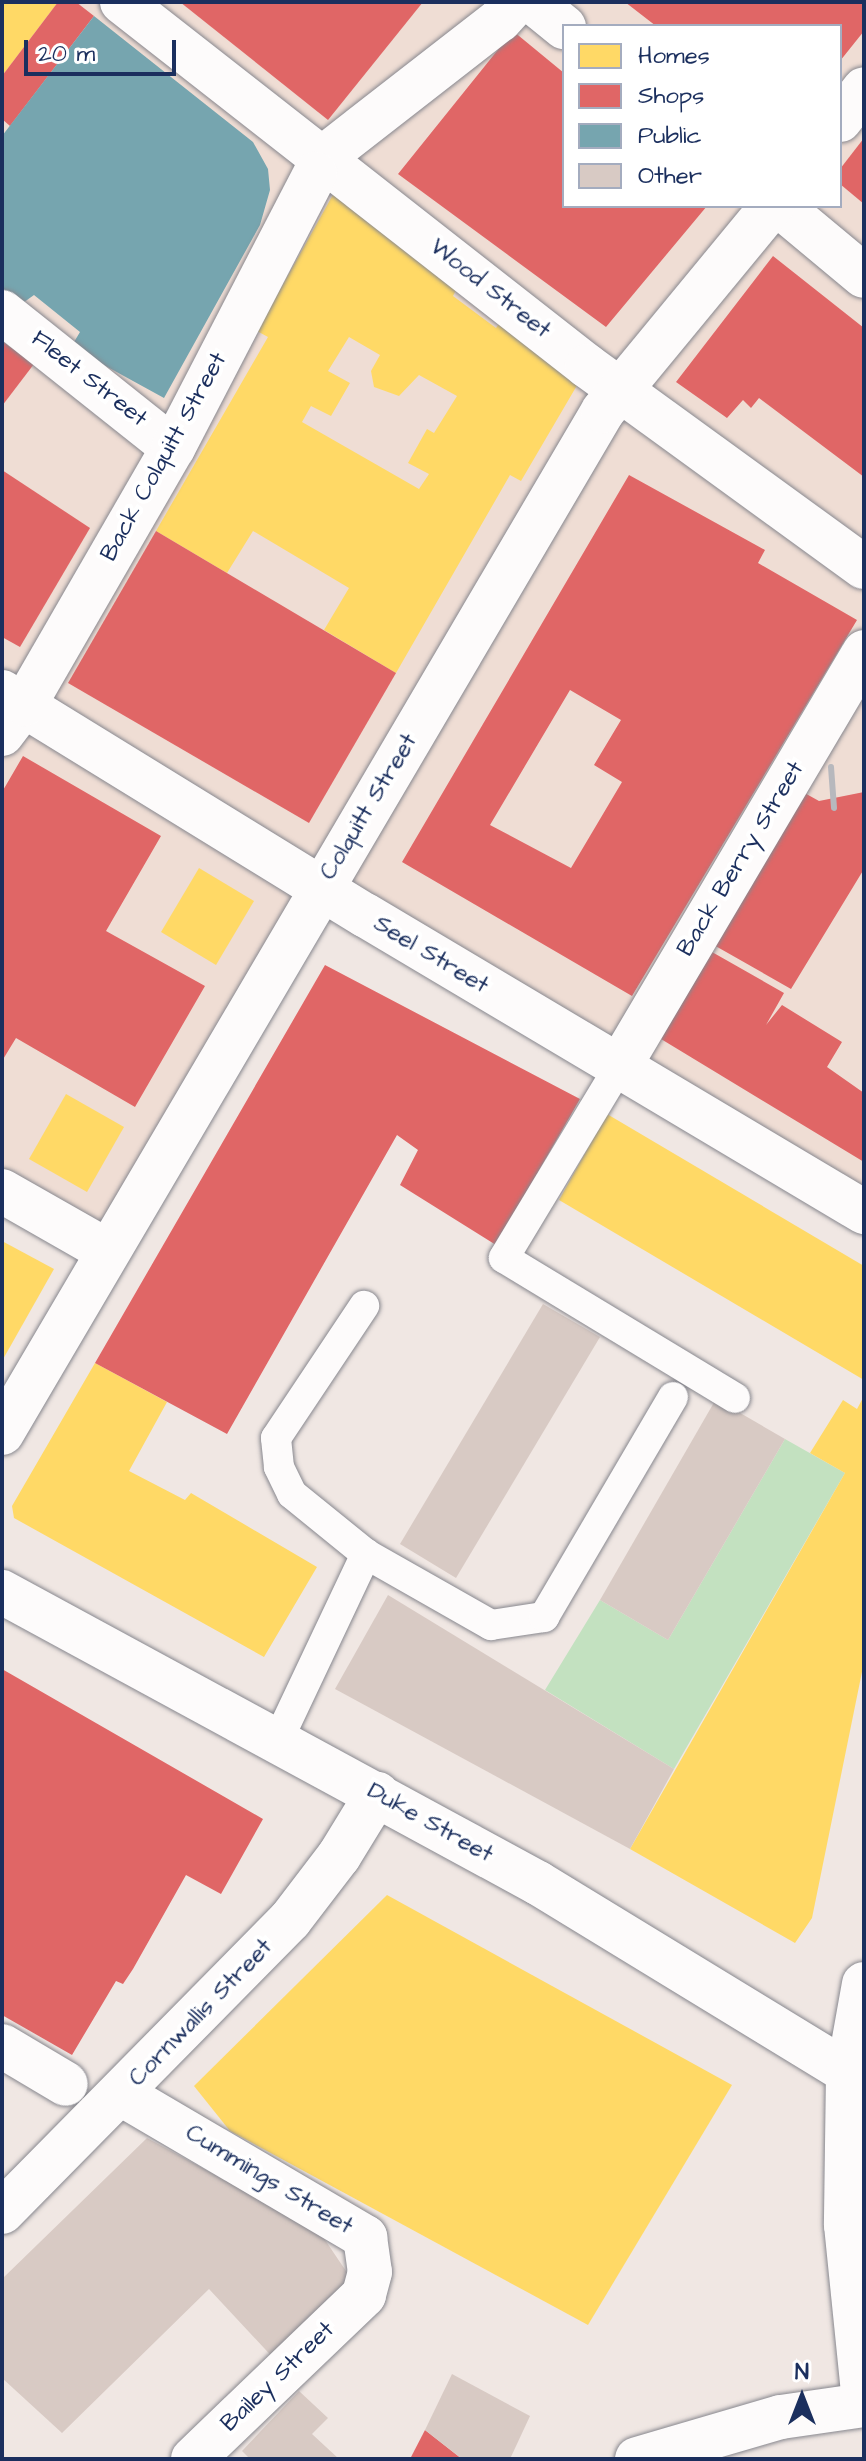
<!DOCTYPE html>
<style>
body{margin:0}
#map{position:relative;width:866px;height:2461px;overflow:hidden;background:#f0e7e3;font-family:"Architects Daughter",sans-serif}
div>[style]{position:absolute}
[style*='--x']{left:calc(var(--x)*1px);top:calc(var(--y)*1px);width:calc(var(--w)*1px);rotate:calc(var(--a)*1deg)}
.built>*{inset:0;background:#efddd4}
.green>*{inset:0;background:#c3e1c0}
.homes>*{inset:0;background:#ffd966}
.shops>*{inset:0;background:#e06666}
.public>*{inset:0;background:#76a5af}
.building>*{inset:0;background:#d8cac4}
.roads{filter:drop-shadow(0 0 2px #87878e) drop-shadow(0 0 2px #87878e)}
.lane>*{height:30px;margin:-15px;padding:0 15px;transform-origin:15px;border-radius:15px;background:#fdfbfb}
.street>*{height:44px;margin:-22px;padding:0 22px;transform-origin:22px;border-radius:22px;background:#fdfbfb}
.secondary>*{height:44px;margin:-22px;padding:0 22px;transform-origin:22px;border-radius:22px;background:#fdfbfb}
.primary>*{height:44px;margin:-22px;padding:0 22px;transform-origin:22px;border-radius:22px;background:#fdfbfb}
.rail>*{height:6px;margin:-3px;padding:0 3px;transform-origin:3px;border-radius:3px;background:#b7b8bd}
span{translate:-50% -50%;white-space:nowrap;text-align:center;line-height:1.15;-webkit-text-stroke:8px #fff;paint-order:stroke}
.street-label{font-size:24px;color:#1b2f5e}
.frame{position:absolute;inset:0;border:4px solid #1b2f5e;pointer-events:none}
.legend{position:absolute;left:562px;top:24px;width:280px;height:184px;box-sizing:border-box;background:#fff;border:2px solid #a4acbf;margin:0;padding:10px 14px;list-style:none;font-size:24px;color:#1b2f5e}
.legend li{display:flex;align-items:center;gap:16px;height:40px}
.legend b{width:40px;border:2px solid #a4acbf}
.north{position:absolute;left:762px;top:2357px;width:80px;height:80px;-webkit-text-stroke:6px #fff;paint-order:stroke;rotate:0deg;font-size:22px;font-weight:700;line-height:32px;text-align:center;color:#1b2f5e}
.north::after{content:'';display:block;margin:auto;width:28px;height:36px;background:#1b2f5e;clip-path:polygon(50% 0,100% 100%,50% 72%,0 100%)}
.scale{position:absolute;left:24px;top:40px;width:152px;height:36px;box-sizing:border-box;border:4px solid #1b2f5e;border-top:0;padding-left:10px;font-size:24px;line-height:28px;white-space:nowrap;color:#1b2f5e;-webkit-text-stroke:6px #fff;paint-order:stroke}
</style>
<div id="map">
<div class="built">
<i style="clip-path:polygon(evenodd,2px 2px,864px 2px,864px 1212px,321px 889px,107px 1251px,2px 1194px,2px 2px,564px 26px,840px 26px,840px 206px,564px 206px,564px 26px)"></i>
</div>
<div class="green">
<i style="clip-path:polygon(785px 1439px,845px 1473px,674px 1769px,545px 1690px,600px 1600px,668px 1640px)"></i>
</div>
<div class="homes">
<i style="clip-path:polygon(2px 2px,58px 2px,2px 76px)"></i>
<i style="clip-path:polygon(evenodd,335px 191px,456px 290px,453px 296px,496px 328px,501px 321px,579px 382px,521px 481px,510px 475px,396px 673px,324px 630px,349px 588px,253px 531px,227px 573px,156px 531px,268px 337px,257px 331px,335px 191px,349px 337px,380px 355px,371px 371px,374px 387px,399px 396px,419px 375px,457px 396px,434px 433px,427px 429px,408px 463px,429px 474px,419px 489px,302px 422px,311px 406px,331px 416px,350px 383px,328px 371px,349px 337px)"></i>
<i style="clip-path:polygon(199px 868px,254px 901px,216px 965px,161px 932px)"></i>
<i style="clip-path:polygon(66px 1094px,124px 1127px,87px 1192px,29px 1159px)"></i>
<i style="clip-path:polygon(607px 1114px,864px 1266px,864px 1380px,559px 1200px)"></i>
<i style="clip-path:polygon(2px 1241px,54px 1269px,2px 1361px)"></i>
<i style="clip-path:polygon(95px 1363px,167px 1402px,129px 1471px,185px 1500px,191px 1493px,317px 1567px,264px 1657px,14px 1518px,12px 1506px)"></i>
<i style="clip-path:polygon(864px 1396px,864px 1662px,812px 1918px,795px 1943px,630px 1849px,845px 1473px,810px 1453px,843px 1400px,857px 1409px)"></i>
<i style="clip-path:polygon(387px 1895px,732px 2085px,588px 2325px,230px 2131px,194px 2086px)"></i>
</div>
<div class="shops">
<i style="clip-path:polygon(58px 2px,76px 2px,94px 16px,10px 126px,2px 119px,2px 76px)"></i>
<i style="clip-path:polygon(180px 2px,423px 2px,328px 120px)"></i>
<i style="clip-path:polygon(625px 2px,864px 2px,864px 31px,840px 61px,840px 26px,656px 26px)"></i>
<i style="clip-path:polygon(513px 31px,564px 73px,564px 206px,707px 206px,606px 327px,398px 174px)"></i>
<i style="clip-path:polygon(864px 138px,864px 204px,840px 184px,840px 169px)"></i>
<i style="clip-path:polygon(773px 256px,864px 328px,864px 477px,759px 398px,751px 408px,743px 400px,727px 418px,676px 382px)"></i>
<i style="clip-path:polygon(2px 341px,34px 364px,2px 406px)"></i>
<i style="clip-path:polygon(2px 470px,90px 528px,20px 647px,2px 637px)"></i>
<i style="clip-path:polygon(evenodd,629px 475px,765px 550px,758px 563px,857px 620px,632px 996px,402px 862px,629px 475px,570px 690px,621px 720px,594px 765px,622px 782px,571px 868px,490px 825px,570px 690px)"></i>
<i style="clip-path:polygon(156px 531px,396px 673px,309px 823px,68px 683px)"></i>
<i style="clip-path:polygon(23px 756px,161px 836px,106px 931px,205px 986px,135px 1107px,16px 1038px,2px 1061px,2px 792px)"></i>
<i style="clip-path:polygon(801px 791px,819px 801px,864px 792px,864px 869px,791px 989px,712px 944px)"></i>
<i style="clip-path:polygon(712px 952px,784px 993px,766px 1025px,782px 1005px,842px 1042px,827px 1067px,864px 1093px,864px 1162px,661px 1039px)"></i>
<i style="clip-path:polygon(325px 965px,580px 1099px,496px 1245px,400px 1185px,418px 1150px,397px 1135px,227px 1434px,95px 1363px)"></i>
<i style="clip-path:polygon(2px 1669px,263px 1819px,221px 1894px,186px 1875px,133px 1969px,123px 1984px,116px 1981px,72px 2055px,2px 2015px)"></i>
<i style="clip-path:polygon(425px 2430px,462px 2459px,410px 2459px)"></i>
</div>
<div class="public">
<i style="clip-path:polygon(94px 16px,253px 142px,268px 169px,270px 190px,260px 225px,164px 398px,71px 347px,80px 332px,34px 295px,20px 305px,2px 288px,2px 136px)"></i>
</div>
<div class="building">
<i style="clip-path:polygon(543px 1304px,600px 1337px,456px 1578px,400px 1544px)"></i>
<i style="clip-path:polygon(716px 1399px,785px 1439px,668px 1640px,600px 1600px)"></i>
<i style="clip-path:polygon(388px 1595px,674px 1769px,630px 1849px,335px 1689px)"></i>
<i style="clip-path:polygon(147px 2138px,319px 2231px,348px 2274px,345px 2300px,278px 2363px,209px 2289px,62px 2433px,2px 2378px,2px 2279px)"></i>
<i style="clip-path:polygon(452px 2374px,530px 2416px,510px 2459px,462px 2459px,425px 2430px)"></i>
<i style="clip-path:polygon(299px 2391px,328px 2418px,312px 2434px,339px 2459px,250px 2459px,242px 2451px)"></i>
</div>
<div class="roads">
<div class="lane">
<i style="--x:619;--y:1067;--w:223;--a:121.1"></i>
<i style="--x:504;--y:1258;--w:270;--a:31.2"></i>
<i style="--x:366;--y:1554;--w:144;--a:29.6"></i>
<i style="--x:491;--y:1625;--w:54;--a:-8.6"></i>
<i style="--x:544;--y:1617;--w:255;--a:-59.6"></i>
<i style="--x:279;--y:1738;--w:204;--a:-64.7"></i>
<i style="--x:366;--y:1554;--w:95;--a:-141"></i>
<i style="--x:292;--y:1494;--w:30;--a:-116"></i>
<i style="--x:279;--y:1467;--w:29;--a:-96"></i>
<i style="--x:276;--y:1438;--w:159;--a:-56.3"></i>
</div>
<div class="street">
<i style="--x:122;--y:2;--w:591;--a:38.05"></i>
<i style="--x:587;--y:366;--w:342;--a:36"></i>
<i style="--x:533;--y:2;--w:40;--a:39"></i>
<i style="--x:840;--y:120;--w:39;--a:-52"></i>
<i style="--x:334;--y:149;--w:210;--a:-37.9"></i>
<i style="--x:500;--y:20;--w:24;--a:-48"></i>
<i style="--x:780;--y:206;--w:109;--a:39.8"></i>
<i style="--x:2;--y:312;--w:218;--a:38.5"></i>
<i style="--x:2;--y:692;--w:426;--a:31.6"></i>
<i style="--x:365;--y:915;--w:581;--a:30.76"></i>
<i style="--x:2;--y:734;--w:38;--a:-53"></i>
<i style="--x:25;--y:704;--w:296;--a:-60"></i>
<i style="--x:173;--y:448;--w:309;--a:-62.6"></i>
<i style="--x:619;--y:1067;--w:482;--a:-59.4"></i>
<i style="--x:2;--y:1191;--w:121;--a:29.7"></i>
<i style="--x:2;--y:1433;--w:1186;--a:-59.54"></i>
<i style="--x:603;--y:411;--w:266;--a:-50.5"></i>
<i style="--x:2;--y:2046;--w:74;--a:30.7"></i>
<i style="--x:123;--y:2095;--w:281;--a:30.4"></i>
<i style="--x:365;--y:2237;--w:35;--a:82"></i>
<i style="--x:370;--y:2272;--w:24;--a:105"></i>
<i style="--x:364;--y:2295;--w:237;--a:136.2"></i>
<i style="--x:2;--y:2212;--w:410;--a:-45.4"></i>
<i style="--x:290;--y:1920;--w:81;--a:-52.6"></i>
<i style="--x:339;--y:1856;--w:73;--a:-58.5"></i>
<i style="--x:637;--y:2459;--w:150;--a:-16.3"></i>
<i style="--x:781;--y:2417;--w:84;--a:-8.2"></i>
</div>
<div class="secondary">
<i style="--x:2;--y:1592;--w:610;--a:28.5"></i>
<i style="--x:538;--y:1883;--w:382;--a:31.4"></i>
</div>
<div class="primary">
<i style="--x:864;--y:1984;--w:90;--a:100.2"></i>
<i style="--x:848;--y:2073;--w:152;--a:90.8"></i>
<i style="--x:846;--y:2225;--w:177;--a:84.2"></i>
</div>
</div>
<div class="rail">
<i style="--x:831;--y:767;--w:41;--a:85.8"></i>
</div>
<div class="street-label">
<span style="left:490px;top:289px;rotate:38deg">Wood Street</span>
<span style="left:89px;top:379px;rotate:38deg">Fleet Street</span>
<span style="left:164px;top:457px;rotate:-61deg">Back Colquitt Street</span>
<span style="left:369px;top:807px;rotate:-59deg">Colquitt Street</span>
<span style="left:741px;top:859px;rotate:-59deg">Back Berry Street</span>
<span style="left:431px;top:955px;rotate:31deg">Seel Street</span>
<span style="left:430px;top:1823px;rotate:29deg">Duke Street</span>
<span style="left:201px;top:2013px;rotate:-46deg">Cornwallis Street</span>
<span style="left:269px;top:2180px;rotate:31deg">Cummings Street</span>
<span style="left:278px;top:2377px;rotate:-44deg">Bailey Street</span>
</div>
<div class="frame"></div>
<ul class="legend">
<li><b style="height:22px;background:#ffd966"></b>Homes</li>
<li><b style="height:22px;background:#e06666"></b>Shops</li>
<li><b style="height:22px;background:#76a5af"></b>Public</li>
<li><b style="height:22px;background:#d8cac4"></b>Other</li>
</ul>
<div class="north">N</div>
<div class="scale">20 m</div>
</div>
